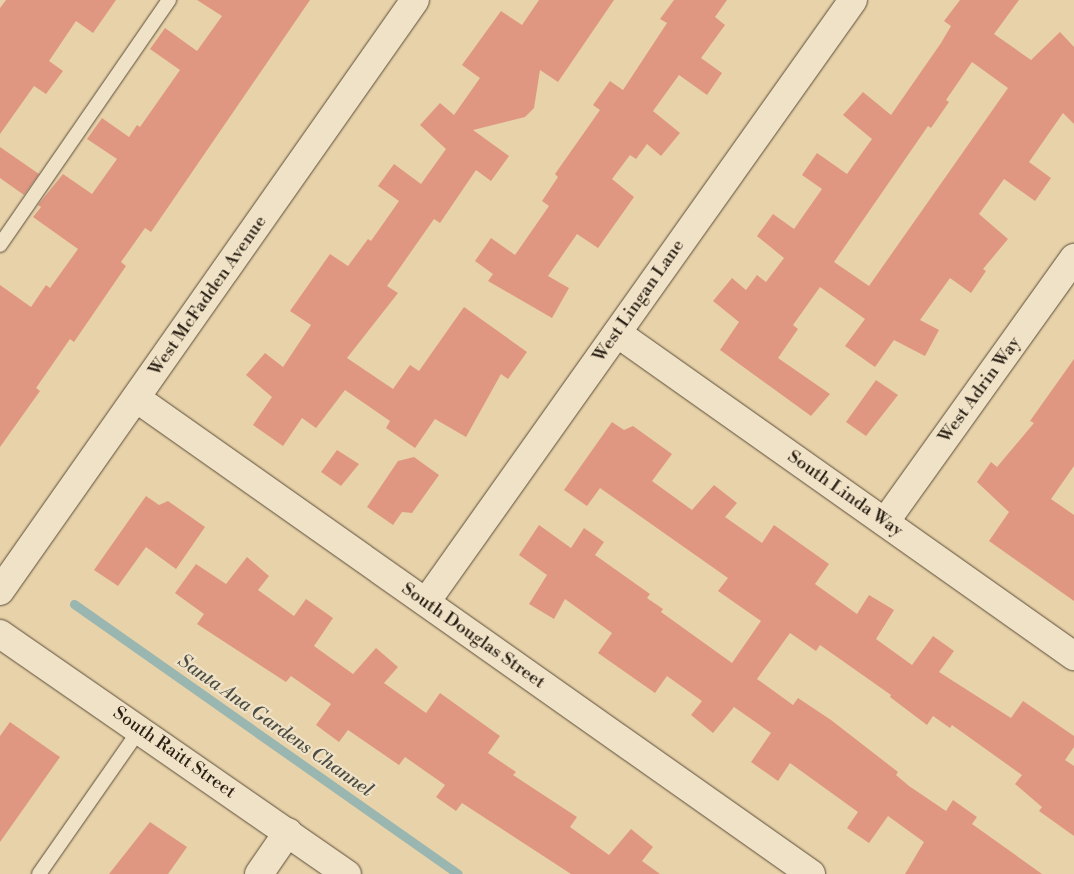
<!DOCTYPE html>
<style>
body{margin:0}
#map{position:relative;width:1074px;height:874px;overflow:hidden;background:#e8d2a9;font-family:"Libre Bodoni",serif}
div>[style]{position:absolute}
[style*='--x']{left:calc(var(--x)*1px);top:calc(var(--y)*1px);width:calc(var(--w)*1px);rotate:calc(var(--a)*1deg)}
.stream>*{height:9px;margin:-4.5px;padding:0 4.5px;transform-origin:4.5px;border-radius:4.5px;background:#99b6b0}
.building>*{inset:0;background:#e09782}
.roads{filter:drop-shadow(0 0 1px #594c39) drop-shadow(0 0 1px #594c39)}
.lane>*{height:14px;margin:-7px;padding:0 7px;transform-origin:7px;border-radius:7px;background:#f0e2c7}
.street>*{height:28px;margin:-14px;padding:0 14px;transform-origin:14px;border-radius:14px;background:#f0e2c7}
.secondary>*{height:28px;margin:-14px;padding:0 14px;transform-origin:14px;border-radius:14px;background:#f0e2c7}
span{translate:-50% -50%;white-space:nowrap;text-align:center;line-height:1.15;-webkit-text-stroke:4.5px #f0e2c7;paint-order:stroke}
.street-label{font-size:18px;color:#291f14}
.water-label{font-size:19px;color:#4b4c43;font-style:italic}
</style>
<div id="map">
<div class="stream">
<i style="--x:74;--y:604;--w:469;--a:35.1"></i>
</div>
<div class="building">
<i style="clip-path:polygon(6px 0,116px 0,93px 33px,76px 21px,49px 61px,63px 71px,46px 94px,34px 86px,0 134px,0 8px)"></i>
<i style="clip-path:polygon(197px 0,310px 0,151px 232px,145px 228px,121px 262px,126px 266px,74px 342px,70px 339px,36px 388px,40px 391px,0 447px,0 285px,31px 307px,46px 285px,50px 288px,78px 249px,33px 217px,41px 207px,38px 205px,63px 174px,92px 194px,117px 159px,87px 139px,102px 118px,129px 137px,137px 125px,140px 127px,180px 70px,150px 49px,165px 28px,197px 51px,222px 16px)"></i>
<i style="clip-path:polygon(539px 0,614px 0,558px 82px,540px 70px,534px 108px,525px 117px,473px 130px,509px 156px,491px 181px,476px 170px,440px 223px,434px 219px,387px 286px,398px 293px,347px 358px,393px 389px,410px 365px,419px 371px,464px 307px,527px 352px,508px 379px,501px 374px,466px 437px,435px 419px,415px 448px,386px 428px,390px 421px,345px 390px,316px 428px,302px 418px,283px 446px,253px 425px,272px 397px,246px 375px,265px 353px,283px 367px,311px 325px,290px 311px,330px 254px,348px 266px,368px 239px,371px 241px,399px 201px,378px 186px,394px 164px,421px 184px,446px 149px,420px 125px,440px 103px,454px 115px,480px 78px,462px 65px,501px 11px,522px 25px)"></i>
<i style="clip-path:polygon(674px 0,727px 0,715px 17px,725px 25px,701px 58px,722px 73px,707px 95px,679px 75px,653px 111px,680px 133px,661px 156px,647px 144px,636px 159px,630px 155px,612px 179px,634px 197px,598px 248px,577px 234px,548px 276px,569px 288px,552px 318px,488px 281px,493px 274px,475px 261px,491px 238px,515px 255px,549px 206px,542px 201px,558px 177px,555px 174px,600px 110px,593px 105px,610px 81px,623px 90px,667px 23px,660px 19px)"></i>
<i style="clip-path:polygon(evenodd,960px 0,1019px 0,994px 34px,1031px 60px,1060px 32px,1074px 47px,1074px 124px,1063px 113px,1029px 162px,1051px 178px,1035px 201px,1004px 179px,979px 214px,1008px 239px,983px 269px,986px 271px,971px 293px,950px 278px,920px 320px,939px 330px,925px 356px,894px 340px,875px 367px,845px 346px,865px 319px,820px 287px,793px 325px,798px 329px,778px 358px,830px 394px,811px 416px,720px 350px,739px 322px,713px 301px,732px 278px,746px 290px,757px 275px,766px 282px,784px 258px,757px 236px,773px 214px,794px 229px,822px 189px,802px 175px,817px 153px,847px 174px,872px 139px,843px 115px,863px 92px,891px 115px,941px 43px,951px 26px,944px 21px,960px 0,972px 62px,1008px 88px,869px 286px,834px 262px,928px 126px,931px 128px,949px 102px,946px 100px,972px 62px)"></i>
<i style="clip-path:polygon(0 147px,39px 174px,24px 195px,0 178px)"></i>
<i style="clip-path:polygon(1074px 359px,1074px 466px,1051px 499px,1074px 515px,1074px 601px,989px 541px,1009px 512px,977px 482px,991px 462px,997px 467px,1034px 423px,1030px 421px)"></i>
<i style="clip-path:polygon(876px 380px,898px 395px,866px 436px,846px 422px)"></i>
<i style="clip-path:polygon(612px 422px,624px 430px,633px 426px,672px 454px,652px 481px,692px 510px,714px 485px,737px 503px,725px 517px,762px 543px,774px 525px,829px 564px,815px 584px,857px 614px,869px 595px,894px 610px,876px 639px,912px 665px,933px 636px,954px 651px,939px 672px,1011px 718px,1023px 701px,1074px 736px,1074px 747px,1065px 760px,1074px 766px,1074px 836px,1039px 811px,1042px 807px,1015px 784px,1022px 775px,952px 725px,950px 728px,933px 716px,927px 725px,890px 697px,891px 695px,820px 645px,816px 651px,790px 633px,757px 679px,793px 705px,798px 698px,831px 720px,898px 772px,896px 775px,909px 786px,946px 811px,953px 800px,977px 817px,972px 824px,1042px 874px,905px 874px,924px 842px,888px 816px,869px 843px,847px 828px,858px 812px,790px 763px,778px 781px,751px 762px,771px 733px,734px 707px,713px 733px,691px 715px,702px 701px,667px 676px,655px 693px,598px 653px,612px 633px,565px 599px,554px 619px,529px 604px,547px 575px,519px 555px,539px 525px,571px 548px,584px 528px,604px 542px,595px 555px,650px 594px,647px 598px,663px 609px,661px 612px,732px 663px,761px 621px,718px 591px,728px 578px,600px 488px,587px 506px,564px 490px)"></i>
<i style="clip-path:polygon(337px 450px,359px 464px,341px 486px,321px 472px)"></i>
<i style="clip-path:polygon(414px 457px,439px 475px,412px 513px,402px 512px,393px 525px,367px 507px,398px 461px)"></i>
<i style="clip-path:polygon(146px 496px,159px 505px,168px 501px,205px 527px,176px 569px,146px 547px,118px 586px,94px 570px)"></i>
<i style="clip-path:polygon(247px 557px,269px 576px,258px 590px,294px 616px,306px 599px,333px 618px,314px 646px,353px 674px,376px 648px,398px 667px,384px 683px,426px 713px,440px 693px,500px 736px,488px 753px,516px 772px,513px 775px,577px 817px,570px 827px,609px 855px,631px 829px,653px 847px,642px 861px,660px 874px,571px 874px,462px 803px,456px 811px,436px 797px,445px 785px,405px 757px,399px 765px,348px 730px,339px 742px,316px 725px,331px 704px,291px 676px,286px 682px,197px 624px,204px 614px,175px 593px,196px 564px,226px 584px)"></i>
<i style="clip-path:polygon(10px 722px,60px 757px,0 842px,0 736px)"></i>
<i style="clip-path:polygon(150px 822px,187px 847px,168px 874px,109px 874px)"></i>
</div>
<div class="roads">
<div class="lane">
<i style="--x:0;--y:245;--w:298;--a:-55.4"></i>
<i style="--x:39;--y:874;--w:177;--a:-55.1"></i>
</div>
<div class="street">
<i style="--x:617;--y:333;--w:560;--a:35.25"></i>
<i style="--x:136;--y:398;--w:826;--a:35.19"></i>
<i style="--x:885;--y:522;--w:325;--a:-54.4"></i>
<i style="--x:426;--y:602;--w:738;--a:-54.65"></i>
<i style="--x:259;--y:874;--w:51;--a:-55.4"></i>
</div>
<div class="secondary">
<i style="--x:0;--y:591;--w:722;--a:-54.92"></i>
<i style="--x:0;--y:634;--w:422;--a:34.7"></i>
</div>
</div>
<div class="street-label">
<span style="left:208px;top:296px;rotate:-55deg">West McFadden Avenue</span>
<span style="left:639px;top:301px;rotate:-55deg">West Lingan Lane</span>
<span style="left:980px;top:390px;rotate:-54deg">West Adrin Way</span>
<span style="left:845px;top:494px;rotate:35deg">South Linda Way</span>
<span style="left:473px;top:636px;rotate:35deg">South Douglas Street</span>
<span style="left:174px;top:753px;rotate:35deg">South Raitt Street</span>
</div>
<div class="water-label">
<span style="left:275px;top:726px;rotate:35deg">Santa Ana Gardens Channel</span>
</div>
</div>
